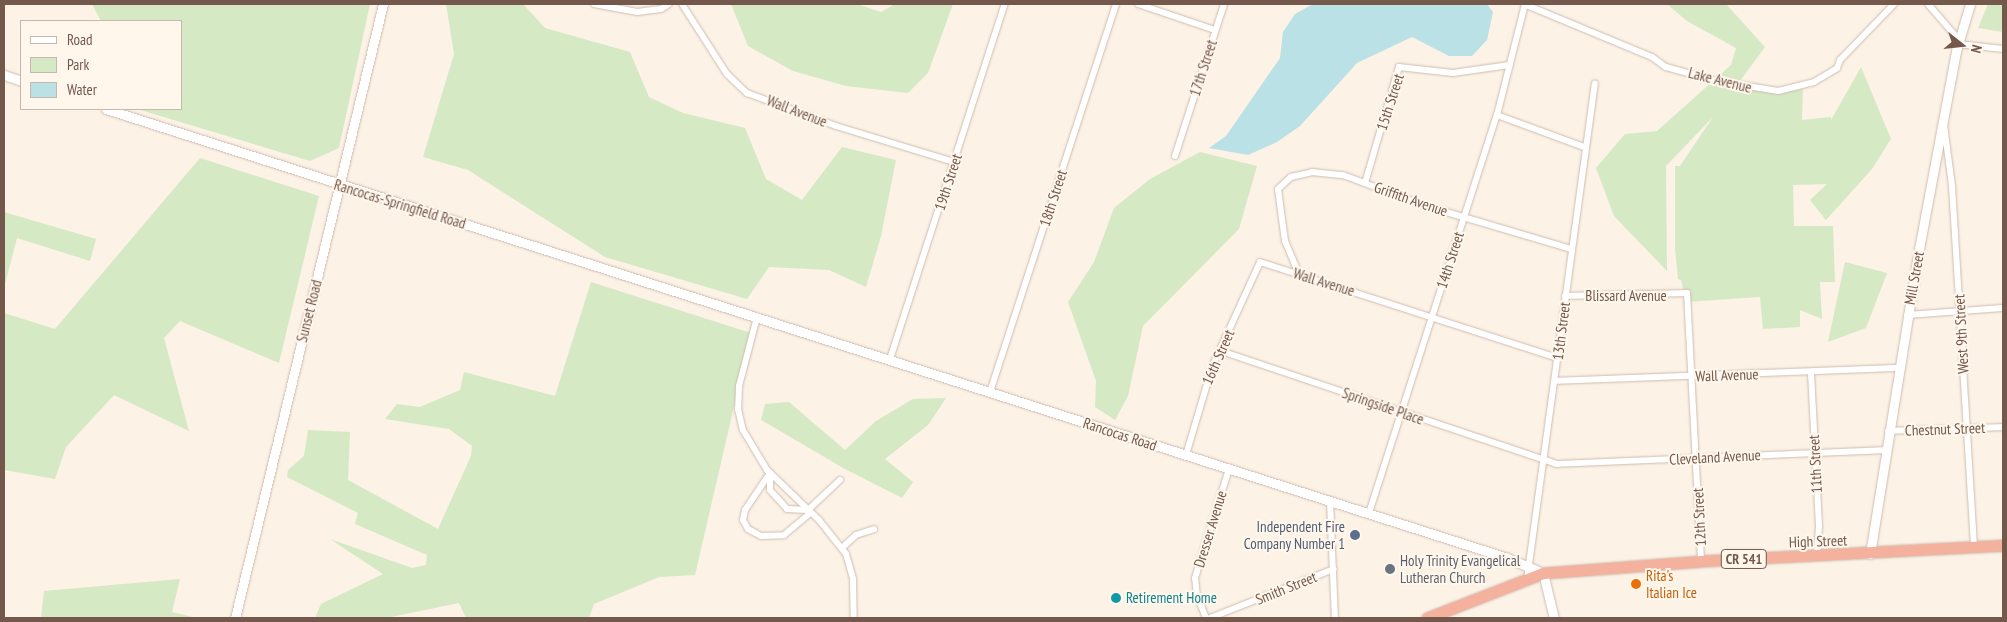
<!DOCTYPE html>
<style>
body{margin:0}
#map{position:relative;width:2007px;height:622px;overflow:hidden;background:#fcf2e6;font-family:"PT Sans Narrow",sans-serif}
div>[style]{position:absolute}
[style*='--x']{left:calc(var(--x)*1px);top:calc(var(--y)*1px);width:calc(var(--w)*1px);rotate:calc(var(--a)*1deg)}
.green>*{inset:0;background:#d5e9c4}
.water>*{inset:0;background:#bae1e5}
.roads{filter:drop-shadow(0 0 1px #cfbcaf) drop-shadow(0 0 1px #cfbcaf)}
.street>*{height:6px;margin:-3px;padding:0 3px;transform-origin:3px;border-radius:3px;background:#fff}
.secondary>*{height:9px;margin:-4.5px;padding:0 4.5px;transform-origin:4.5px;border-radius:4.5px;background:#fff}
.highway>*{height:11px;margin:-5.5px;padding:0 5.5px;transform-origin:5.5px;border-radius:5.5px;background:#f4b19e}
.dots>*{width:14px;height:14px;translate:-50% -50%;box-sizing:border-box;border:2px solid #fff6ec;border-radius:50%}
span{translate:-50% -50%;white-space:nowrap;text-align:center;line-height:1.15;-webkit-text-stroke:4px #fff6ec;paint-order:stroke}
.shield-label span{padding:1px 4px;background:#fff6ec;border:1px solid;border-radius:4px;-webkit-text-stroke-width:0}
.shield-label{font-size:14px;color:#74584b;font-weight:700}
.street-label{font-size:15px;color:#74584b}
.service-label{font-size:15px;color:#4e5e75}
.right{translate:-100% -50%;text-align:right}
.worship-label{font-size:15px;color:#5b616d}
.left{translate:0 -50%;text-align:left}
.food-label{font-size:15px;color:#c56008}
.culture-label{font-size:15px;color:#0d838f}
.frame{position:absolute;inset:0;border:5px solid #74584b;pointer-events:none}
.legend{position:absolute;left:20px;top:20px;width:162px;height:90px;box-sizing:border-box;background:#fff6ec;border:1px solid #c7b7ac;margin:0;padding:6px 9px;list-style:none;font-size:15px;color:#74584b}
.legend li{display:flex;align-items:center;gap:10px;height:25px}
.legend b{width:25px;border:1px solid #c7b7ac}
.north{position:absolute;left:1937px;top:20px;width:50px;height:50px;-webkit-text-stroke:4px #fff6ec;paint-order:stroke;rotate:106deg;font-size:14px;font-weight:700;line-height:20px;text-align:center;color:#74584b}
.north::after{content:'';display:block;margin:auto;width:18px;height:22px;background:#74584b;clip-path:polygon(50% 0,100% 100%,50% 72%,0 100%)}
</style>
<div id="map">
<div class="green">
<i style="clip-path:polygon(92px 4px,370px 4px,339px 148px,310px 161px,137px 109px,181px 109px,181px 21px,101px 21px)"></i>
<i style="clip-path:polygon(446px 4px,523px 4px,545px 28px,630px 52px,649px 97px,683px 113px,745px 128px,766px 179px,802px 200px,842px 147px,896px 160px,881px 236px,866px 287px,829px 270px,769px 267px,747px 299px,605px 257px,468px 170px,423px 157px,454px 54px)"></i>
<i style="clip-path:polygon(731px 4px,857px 4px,881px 12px,895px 4px,953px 4px,928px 73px,908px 93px,846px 86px,793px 71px,748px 46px)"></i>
<i style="clip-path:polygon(1667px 4px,1726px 4px,1765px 47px,1737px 85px,1774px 92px,1803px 89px,1802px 120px,1831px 117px,1831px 120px,1861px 67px,1891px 139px,1872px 169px,1826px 220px,1810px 200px,1827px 184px,1793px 185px,1794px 226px,1833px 226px,1835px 282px,1820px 282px,1822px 319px,1800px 310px,1800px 327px,1763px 329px,1760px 297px,1686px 302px,1681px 280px,1678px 279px,1675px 249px,1675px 166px,1680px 166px,1713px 117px,1666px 166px,1667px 271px,1614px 216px,1596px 168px,1625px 134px,1657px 131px,1731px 65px,1736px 48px,1687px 21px)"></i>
<i style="clip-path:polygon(1988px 4px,2003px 4px,2003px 32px,1978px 28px)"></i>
<i style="clip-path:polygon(1200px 152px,1257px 166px,1239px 229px,1143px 326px,1128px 396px,1115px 420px,1095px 407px,1096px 381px,1068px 302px,1094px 262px,1114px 208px,1150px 179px)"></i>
<i style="clip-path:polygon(200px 158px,319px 196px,279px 363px,180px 321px,164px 338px,189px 431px,114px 395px,66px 447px,55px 479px,4px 470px,4px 313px,55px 329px)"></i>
<i style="clip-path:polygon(4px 212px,96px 239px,90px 261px,17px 238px,4px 288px)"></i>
<i style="clip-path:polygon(1845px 262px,1887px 273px,1866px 328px,1828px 342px)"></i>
<i style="clip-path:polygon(591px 282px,751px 333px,695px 575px,659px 577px,594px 604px,589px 618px,466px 618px,459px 603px,386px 618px,315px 618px,321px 604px,383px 574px,330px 539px,412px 568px,426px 565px,427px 555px,355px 524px,358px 513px,287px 477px,288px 470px,304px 456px,308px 430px,350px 432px,348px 480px,438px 529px,471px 456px,472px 446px,449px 429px,385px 419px,397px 404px,420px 407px,460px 390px,464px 372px,555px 396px)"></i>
<i style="clip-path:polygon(946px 398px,928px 425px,885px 459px,913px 482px,902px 498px,845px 469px,761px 420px,765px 404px,789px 402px,845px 450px,876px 421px,913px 399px)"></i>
<i style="clip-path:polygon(180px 579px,172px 612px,197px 618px,41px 618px,44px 591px)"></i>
</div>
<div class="water">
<i style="clip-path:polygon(1313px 4px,1487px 4px,1493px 12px,1487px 40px,1472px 56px,1449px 56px,1412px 37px,1357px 63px,1300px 126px,1277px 142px,1248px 155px,1209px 148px,1226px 136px,1280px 58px,1283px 32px,1295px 14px)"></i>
</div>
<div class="roads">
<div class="street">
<i style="--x:594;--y:4;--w:44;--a:10.5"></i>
<i style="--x:637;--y:12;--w:24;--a:-7"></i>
<i style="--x:661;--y:9;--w:9;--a:-32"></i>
<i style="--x:682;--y:4;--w:83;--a:57.3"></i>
<i style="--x:727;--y:74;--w:28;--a:44"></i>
<i style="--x:747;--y:93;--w:95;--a:20.3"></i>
<i style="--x:836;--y:126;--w:123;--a:17"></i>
<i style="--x:1138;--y:4;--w:81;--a:18.7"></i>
<i style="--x:1524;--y:4;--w:139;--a:22.5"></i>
<i style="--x:1652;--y:57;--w:17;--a:36"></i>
<i style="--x:1666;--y:67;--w:53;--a:15.4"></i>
<i style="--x:1717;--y:81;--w:62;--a:9.3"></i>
<i style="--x:1778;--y:91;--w:37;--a:-14"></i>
<i style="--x:1814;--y:82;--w:27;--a:-31"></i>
<i style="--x:1837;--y:68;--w:9;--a:-69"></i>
<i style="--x:1840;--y:60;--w:78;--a:-46"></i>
<i style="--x:1928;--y:4;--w:48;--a:49.3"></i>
<i style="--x:1958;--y:44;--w:45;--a:6.3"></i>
<i style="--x:1497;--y:115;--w:93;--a:20.2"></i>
<i style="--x:1944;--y:125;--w:62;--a:82.5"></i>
<i style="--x:1952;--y:186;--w:362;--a:86.5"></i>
<i style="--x:1175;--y:156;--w:160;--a:-72.1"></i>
<i style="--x:1365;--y:183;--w:121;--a:-73.7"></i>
<i style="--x:1399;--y:67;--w:54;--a:6.3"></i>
<i style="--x:1453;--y:73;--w:57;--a:-8.1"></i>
<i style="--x:1299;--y:274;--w:36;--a:-113"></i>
<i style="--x:1285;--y:241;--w:52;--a:-97.7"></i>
<i style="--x:1278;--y:189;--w:18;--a:-43"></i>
<i style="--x:1291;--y:177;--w:22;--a:-13"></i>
<i style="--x:1312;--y:172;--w:31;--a:6"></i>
<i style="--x:1343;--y:175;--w:89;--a:20.5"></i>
<i style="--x:1426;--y:206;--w:151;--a:16.5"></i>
<i style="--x:1565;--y:296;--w:122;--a:-1.4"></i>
<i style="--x:1687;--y:293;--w:268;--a:87"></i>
<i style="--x:1907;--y:315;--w:96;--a:-4.2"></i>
<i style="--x:757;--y:317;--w:71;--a:104.6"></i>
<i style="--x:739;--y:386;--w:23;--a:92"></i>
<i style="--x:738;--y:409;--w:22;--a:77"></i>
<i style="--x:743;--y:430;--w:47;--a:59"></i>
<i style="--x:767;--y:470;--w:72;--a:43.9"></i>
<i style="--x:819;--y:520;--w:43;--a:51.5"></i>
<i style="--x:846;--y:554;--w:26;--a:74"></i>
<i style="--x:853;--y:579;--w:39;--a:89"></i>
<i style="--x:1221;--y:351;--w:354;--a:18.6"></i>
<i style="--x:1556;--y:464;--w:329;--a:-2.4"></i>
<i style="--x:890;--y:359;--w:373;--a:-72.1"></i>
<i style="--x:1811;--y:373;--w:153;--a:87"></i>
<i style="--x:1819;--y:526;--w:29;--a:94"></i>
<i style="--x:1555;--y:381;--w:344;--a:-2.2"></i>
<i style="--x:990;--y:392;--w:408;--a:-72"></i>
<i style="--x:1888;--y:431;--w:115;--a:-2"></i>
<i style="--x:1186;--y:455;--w:92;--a:-73.5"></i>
<i style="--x:1212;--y:367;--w:115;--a:-65.4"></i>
<i style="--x:1260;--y:262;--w:313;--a:17.9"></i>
<i style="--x:770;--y:473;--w:45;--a:124"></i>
<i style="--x:745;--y:510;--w:10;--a:101"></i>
<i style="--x:743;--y:520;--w:10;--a:61"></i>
<i style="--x:748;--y:529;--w:15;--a:28"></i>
<i style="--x:761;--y:536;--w:23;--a:-2"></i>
<i style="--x:784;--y:535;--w:35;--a:-40"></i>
<i style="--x:770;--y:473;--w:17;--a:90"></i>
<i style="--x:770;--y:490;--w:25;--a:48"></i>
<i style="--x:787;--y:509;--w:21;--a:3"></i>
<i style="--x:808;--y:510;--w:44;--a:-43.2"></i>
<i style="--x:1330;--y:501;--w:117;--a:87.6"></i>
<i style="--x:1369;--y:513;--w:418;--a:-72.2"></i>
<i style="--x:1497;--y:115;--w:114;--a:-75.8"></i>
<i style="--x:842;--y:548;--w:19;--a:-43"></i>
<i style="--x:856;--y:535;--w:19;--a:-18"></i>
<i style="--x:1527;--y:579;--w:500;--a:-82.2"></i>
<i style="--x:1206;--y:618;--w:24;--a:-112"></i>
<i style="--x:1197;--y:596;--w:18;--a:-96"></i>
<i style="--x:1195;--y:578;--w:114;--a:-72.7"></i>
<i style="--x:1210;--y:618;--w:133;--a:-21.6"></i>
</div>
<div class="secondary">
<i style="--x:4;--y:75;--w:18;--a:19"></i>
<i style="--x:106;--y:109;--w:1469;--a:17.76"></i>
<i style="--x:1505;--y:557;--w:41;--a:22.8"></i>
<i style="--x:1543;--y:573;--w:46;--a:76.3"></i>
<i style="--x:1870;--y:554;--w:309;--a:-80.9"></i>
<i style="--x:1919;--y:249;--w:201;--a:-79.4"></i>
<i style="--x:1956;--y:51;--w:49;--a:-73.4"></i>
<i style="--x:235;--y:618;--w:632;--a:-76.45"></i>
</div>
<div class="highway">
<i style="--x:1427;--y:618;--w:124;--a:-21.2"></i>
<i style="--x:1543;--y:573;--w:158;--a:-4.3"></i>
<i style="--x:1701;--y:561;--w:302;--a:-3"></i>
</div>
</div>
<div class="dots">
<i style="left:1355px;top:535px;background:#5c6f8a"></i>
<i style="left:1390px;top:569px;background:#6b7280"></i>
<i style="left:1636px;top:584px;background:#e8710a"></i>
<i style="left:1116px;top:598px;background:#0f9aa8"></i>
</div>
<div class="shield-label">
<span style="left:1744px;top:559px">CR 541</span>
</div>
<div class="street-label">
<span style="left:1203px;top:68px;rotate:-72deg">17th Street</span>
<span style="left:1720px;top:80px;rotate:14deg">Lake Avenue</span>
<span style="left:1390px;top:102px;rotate:-72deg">15th Street</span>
<span style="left:797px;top:111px;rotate:21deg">Wall Avenue</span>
<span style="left:948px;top:182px;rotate:-72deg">19th Street</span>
<span style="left:1053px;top:198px;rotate:-72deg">18th Street</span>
<span style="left:1411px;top:199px;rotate:19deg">Griffith Avenue</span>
<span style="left:400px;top:204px;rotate:17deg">Rancocas-Springfield Road</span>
<span style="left:1450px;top:260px;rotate:-72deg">14th Street</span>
<span style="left:1914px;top:278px;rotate:-80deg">Mill Street</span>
<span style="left:1324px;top:282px;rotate:17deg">Wall Avenue</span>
<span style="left:1626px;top:296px">Blissard Avenue</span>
<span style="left:309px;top:311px;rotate:-76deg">Sunset Road</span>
<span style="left:1561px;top:331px;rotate:-83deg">13th Street</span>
<span style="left:1961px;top:334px;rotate:-93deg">West 9th Street</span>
<span style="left:1218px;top:357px;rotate:-66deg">16th Street</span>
<span style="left:1727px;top:375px;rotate:-2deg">Wall Avenue</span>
<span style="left:1383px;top:406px;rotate:19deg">Springside Place</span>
<span style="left:1945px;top:429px;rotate:-2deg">Chestnut Street</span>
<span style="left:1120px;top:434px;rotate:18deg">Rancocas Road</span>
<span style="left:1715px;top:457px;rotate:-3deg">Cleveland Avenue</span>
<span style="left:1815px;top:464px;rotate:-93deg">11th Street</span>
<span style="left:1699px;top:517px;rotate:-93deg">12th Street</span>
<span style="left:1210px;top:529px;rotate:-73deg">Dresser Avenue</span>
<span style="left:1818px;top:541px;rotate:-2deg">High Street</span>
<span style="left:1286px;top:588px;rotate:-22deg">Smith Street</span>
</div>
<div class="service-label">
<span class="right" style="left:1345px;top:535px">Independent Fire<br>Company Number 1</span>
</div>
<div class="worship-label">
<span class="left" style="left:1400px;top:569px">Holy Trinity Evangelical<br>Lutheran Church</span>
</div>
<div class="food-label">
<span class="left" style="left:1646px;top:584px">Rita's<br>Italian Ice</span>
</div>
<div class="culture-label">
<span class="left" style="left:1126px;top:598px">Retirement Home</span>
</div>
<div class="frame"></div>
<ul class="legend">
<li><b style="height:6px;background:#fff"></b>Road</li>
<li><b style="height:14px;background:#d5e9c4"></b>Park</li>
<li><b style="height:14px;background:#bae1e5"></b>Water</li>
</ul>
<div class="north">N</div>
</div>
